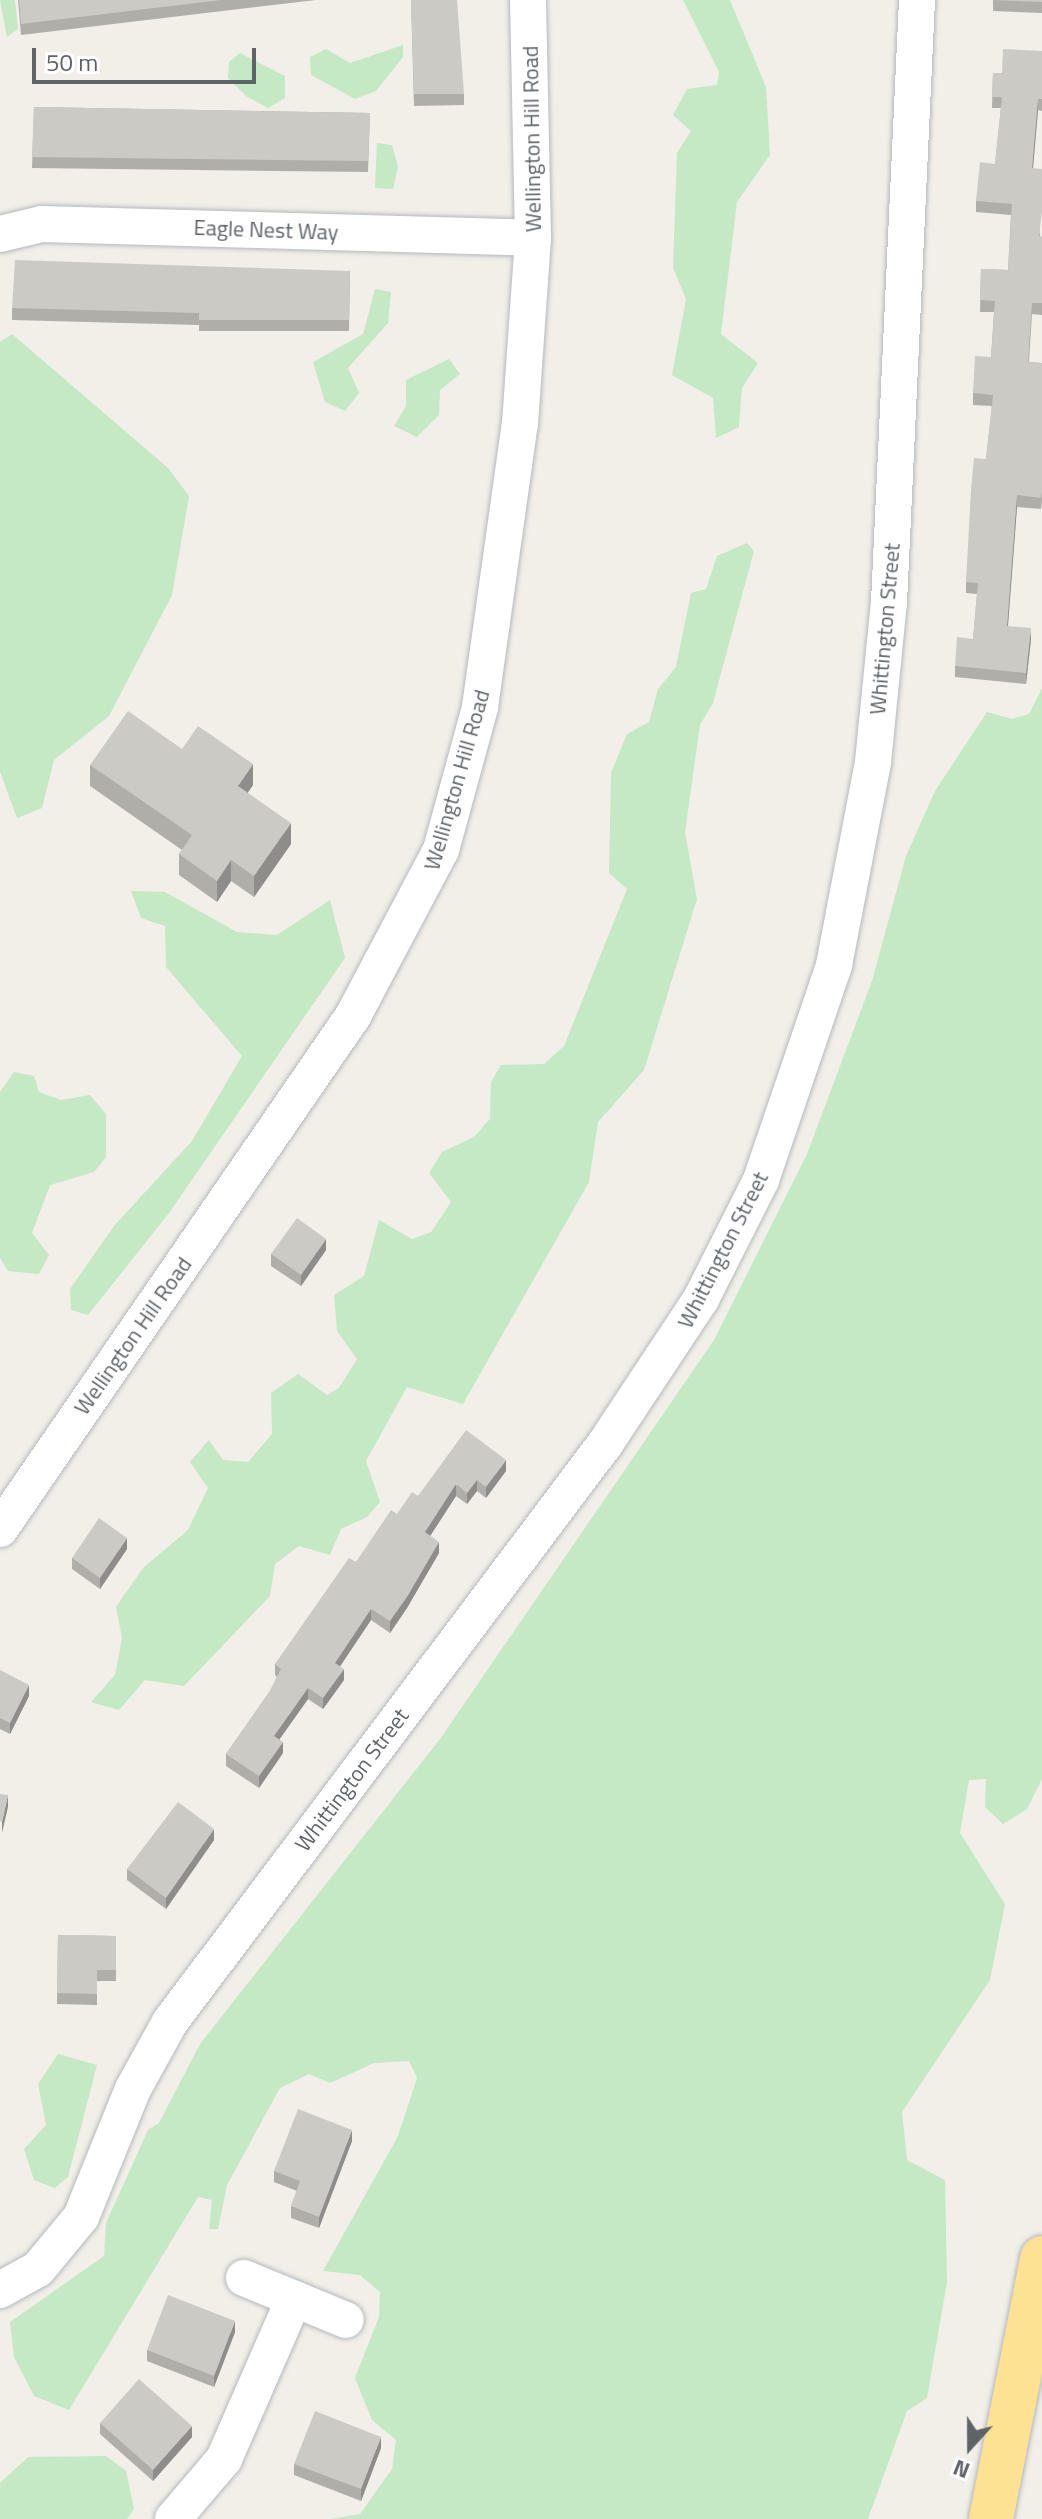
<!DOCTYPE html>
<style>
body{margin:0}
#map{position:relative;width:1042px;height:2519px;overflow:hidden;background:#f1efe8;font-family:"Titillium Web",sans-serif}
div>[style]{position:absolute}
[style*='--x']{left:calc(var(--x)*1px);top:calc(var(--y)*1px);width:calc(var(--w)*1px);rotate:calc(var(--a)*1deg)}
.green>*{inset:0;background:#c5e8c5}
.roads{filter:drop-shadow(0 0 2px #b5b8bc) drop-shadow(0 0 2px #b5b8bc)}
.street>*{height:36px;margin:-18px;padding:0 18px;transform-origin:18px;border-radius:18px;background:#fff}
.highway>*{height:44px;margin:-22px;padding:0 22px;transform-origin:22px;border-radius:22px;background:#fde293}
.wall>*{inset:0;background:#afaea9}
.shaded-wall>*{inset:0;background:#8f8d8a}
.building>*{inset:0;background:#cccac5}
span{translate:-50% -50%;white-space:nowrap;text-align:center;line-height:1.15;-webkit-text-stroke:7px #fff;paint-order:stroke}
.street-label{font-size:22px;color:#5f6368}
.north{position:absolute;left:930px;top:2407px;width:80px;height:80px;-webkit-text-stroke:6px #fff;paint-order:stroke;rotate:201deg;font-size:22px;font-weight:700;line-height:32px;text-align:center;color:#5f6368}
.north::after{content:'';display:block;margin:auto;width:28px;height:36px;background:#5f6368;clip-path:polygon(50% 0,100% 100%,50% 72%,0 100%)}
.scale{position:absolute;left:32px;top:48px;width:224px;height:36px;box-sizing:border-box;border:4px solid #5f6368;border-top:0;padding-left:10px;font-size:24px;line-height:28px;white-space:nowrap;color:#5f6368;-webkit-text-stroke:6px #fff;paint-order:stroke}
</style>
<div id="map">
<div class="green">
<i style="clip-path:polygon(0 0,15px 0,18px 29px,7px 37px)"></i>
<i style="clip-path:polygon(683px 0,730px 0,766px 87px,770px 155px,737px 202px,721px 334px,758px 363px,742px 388px,739px 427px,716px 438px,713px 398px,672px 375px,686px 299px,673px 268px,677px 153px,691px 131px,673px 115px,687px 89px,717px 85px,719px 72px)"></i>
<i style="clip-path:polygon(403px 45px,403px 57px,376px 91px,355px 99px,311px 75px,310px 57px,326px 49px,350px 63px)"></i>
<i style="clip-path:polygon(240px 53px,285px 76px,285px 98px,268px 108px,246px 96px,228px 78px,229px 62px)"></i>
<i style="clip-path:polygon(377px 143px,392px 145px,398px 167px,393px 189px,375px 188px)"></i>
<i style="clip-path:polygon(375px 289px,391px 292px,388px 323px,348px 368px,359px 393px,345px 411px,325px 402px,313px 362px,363px 334px)"></i>
<i style="clip-path:polygon(12px 334px,168px 468px,189px 496px,172px 595px,109px 716px,54px 760px,42px 808px,17px 818px,0 772px,0 342px)"></i>
<i style="clip-path:polygon(449px 359px,460px 374px,440px 390px,439px 415px,417px 437px,394px 426px,406px 406px,406px 380px)"></i>
<i style="clip-path:polygon(747px 543px,754px 551px,713px 703px,700px 725px,685px 832px,697px 899px,644px 1070px,598px 1122px,589px 1182px,463px 1404px,407px 1387px,366px 1461px,380px 1502px,367px 1517px,341px 1529px,330px 1555px,299px 1546px,275px 1564px,270px 1596px,184px 1686px,145px 1680px,119px 1710px,91px 1702px,115px 1675px,122px 1638px,116px 1607px,143px 1568px,188px 1530px,208px 1488px,190px 1462px,209px 1440px,223px 1460px,248px 1462px,272px 1434px,271px 1393px,298px 1374px,327px 1395px,339px 1388px,357px 1359px,337px 1331px,334px 1295px,364px 1276px,379px 1220px,412px 1239px,431px 1232px,451px 1202px,429px 1173px,442px 1152px,474px 1137px,490px 1119px,491px 1082px,501px 1065px,544px 1064px,564px 1046px,627px 889px,609px 873px,611px 773px,627px 734px,649px 722px,658px 689px,676px 667px,691px 593px,706px 589px,717px 556px)"></i>
<i style="clip-path:polygon(1042px 688px,1042px 1779px,1027px 1809px,1003px 1824px,985px 1807px,986px 1779px,969px 1780px,960px 1833px,1005px 1904px,990px 1980px,902px 2112px,907px 2160px,945px 2180px,947px 2282px,927px 2398px,907px 2411px,868px 2519px,330px 2519px,360px 2514px,392px 2469px,396px 2440px,372px 2420px,355px 2378px,379px 2317px,380px 2292px,360px 2275px,323px 2271px,398px 2136px,417px 2078px,409px 2061px,374px 2063px,330px 2083px,309px 2074px,280px 2088px,227px 2185px,218px 2229px,209px 2229px,212px 2200px,198px 2197px,69px 2410px,34px 2396px,14px 2357px,10px 2322px,104px 2256px,106px 2223px,148px 2130px,159px 2123px,200px 2044px,440px 1739px,714px 1340px,807px 1154px,872px 981px,906px 856px,935px 791px,987px 712px,1012px 719px,1029px 714px)"></i>
<i style="clip-path:polygon(131px 891px,165px 892px,237px 932px,277px 935px,330px 900px,345px 958px,169px 1213px,88px 1315px,71px 1310px,70px 1289px,114px 1226px,192px 1141px,242px 1056px,166px 967px,165px 926px,141px 918px)"></i>
<i style="clip-path:polygon(14px 1072px,34px 1076px,39px 1092px,61px 1100px,90px 1095px,106px 1114px,106px 1157px,94px 1172px,50px 1185px,32px 1233px,49px 1255px,39px 1274px,8px 1271px,0 1258px,0 1092px)"></i>
<i style="clip-path:polygon(58px 2054px,97px 2065px,68px 2177px,55px 2188px,34px 2180px,24px 2149px,46px 2125px,38px 2084px)"></i>
<i style="clip-path:polygon(106px 2456px,126px 2471px,134px 2509px,127px 2519px,0 2519px,0 2483px,28px 2457px)"></i>
</div>
<div class="roads">
<div class="street">
<i style="--x:0;--y:234;--w:43;--a:-13.4"></i>
<i style="--x:42;--y:224;--w:491;--a:1.6"></i>
<i style="--x:0;--y:1529;--w:623;--a:-55.47"></i>
<i style="--x:353;--y:1016;--w:188;--a:-62.1"></i>
<i style="--x:441;--y:850;--w:148;--a:-74.7"></i>
<i style="--x:480;--y:707;--w:286;--a:-82"></i>
<i style="--x:520;--y:424;--w:186;--a:-86"></i>
<i style="--x:533;--y:238;--w:238;--a:-91.2"></i>
<i style="--x:244;--y:2278;--w:110;--a:22.4"></i>
<i style="--x:0;--y:2290;--w:43;--a:-28.9"></i>
<i style="--x:38;--y:2269;--w:67;--a:-50.4"></i>
<i style="--x:81;--y:2217;--w:138;--a:-67.9"></i>
<i style="--x:133;--y:2089;--w:77;--a:-61.1"></i>
<i style="--x:170;--y:2022;--w:723;--a:-53.04"></i>
<i style="--x:605;--y:1444;--w:174;--a:-56.5"></i>
<i style="--x:701;--y:1299;--w:133;--a:-63.2"></i>
<i style="--x:761;--y:1180;--w:227;--a:-71.2"></i>
<i style="--x:834;--y:965;--w:207;--a:-79.1"></i>
<i style="--x:873;--y:762;--w:160;--a:-84.3"></i>
<i style="--x:889;--y:603;--w:604;--a:-87.34"></i>
<i style="--x:173;--y:2519;--w:79;--a:-49.6"></i>
<i style="--x:224;--y:2459;--w:175;--a:-66.4"></i>
</div>
<div class="highway">
<i style="--x:991;--y:2519;--w:266;--a:-78.9"></i>
</div>
</div>
<div class="wall">
<i style="clip-path:polygon(18px 0,316px 0,21px 35px)"></i>
<i style="clip-path:polygon(411px 0,464px 94px,464px 105px,414px 106px)"></i>
<i style="clip-path:polygon(993px 0,1042px 0,1042px 13px,993px 11px)"></i>
<i style="clip-path:polygon(1042px 51px,1042px 111px,1038px 110px,1033px 168px,1040px 236px,1042px 237px,1042px 315px,1032px 314px,1029px 362px,1042px 363px,1042px 502px,1041px 509px,1017px 507px,1008px 626px,1031px 639px,1026px 684px,955px 677px,955px 666px,973px 639px,977px 594px,966px 593px,966px 582px,986px 459px,992px 406px,973px 405px,973px 393px,991px 357px,994px 312px,980px 312px,981px 269px,1008px 270px,1011px 215px,976px 212px,976px 201px,995px 164px,1001px 108px,992px 108px,993px 73px,1002px 73px)"></i>
<i style="clip-path:polygon(34px 107px,370px 113px,368px 172px,32px 168px)"></i>
<i style="clip-path:polygon(350px 271px,349px 331px,199px 331px,199px 325px,12px 320px,12px 308px)"></i>
<i style="clip-path:polygon(182px 749px,253px 785px,247px 793px,291px 844px,254px 897px,231px 881px,217px 902px,179px 875px,179px 854px,182px 850px,90px 786px,90px 765px)"></i>
<i style="clip-path:polygon(326px 1250px,301px 1286px,271px 1266px,271px 1254px)"></i>
<i style="clip-path:polygon(506px 1471px,486px 1498px,477px 1491px,467px 1504px,456px 1496px,430px 1536px,439px 1553px,407px 1608px,390px 1633px,371px 1620px,340px 1666px,344px 1680px,323px 1709px,308px 1699px,279px 1740px,283px 1753px,259px 1788px,226px 1766px,226px 1754px,270px 1691px,277px 1677px,275px 1675px,275px 1664px,356px 1562px,397px 1514px,418px 1496px)"></i>
<i style="clip-path:polygon(127px 1549px,100px 1589px,72px 1569px,72px 1558px)"></i>
<i style="clip-path:polygon(0 1670px,29px 1696px,10px 1734px,0 1729px)"></i>
<i style="clip-path:polygon(214px 1840px,166px 1909px,127px 1880px,127px 1869px)"></i>
<i style="clip-path:polygon(58px 1935px,116px 1936px,116px 1981px,97px 1981px,97px 2005px,57px 2004px)"></i>
<i style="clip-path:polygon(352px 2141px,319px 2228px,291px 2218px,291px 2206px,297px 2191px,274px 2182px,274px 2171px)"></i>
<i style="clip-path:polygon(235px 2332px,214px 2387px,147px 2361px,147px 2350px)"></i>
<i style="clip-path:polygon(100px 2423px,192px 2437px,153px 2481px,100px 2434px)"></i>
<i style="clip-path:polygon(381px 2448px,361px 2501px,294px 2475px,294px 2464px)"></i>
</div>
<div class="shaded-wall">
<i style="clip-path:polygon(1038px 99px,1038px 110px,1032px 179px,1032px 168px)"></i>
<i style="clip-path:polygon(1017px 495px,1017px 507px,1007px 637px,1007px 626px)"></i>
<i style="clip-path:polygon(1031px 628px,1031px 639px,1026px 684px,1026px 673px)"></i>
<i style="clip-path:polygon(253px 764px,253px 785px,238px 807px,238px 786px)"></i>
<i style="clip-path:polygon(291px 823px,291px 844px,254px 897px,254px 876px)"></i>
<i style="clip-path:polygon(231px 860px,231px 881px,217px 902px,217px 881px)"></i>
<i style="clip-path:polygon(326px 1239px,326px 1250px,301px 1286px,301px 1275px)"></i>
<i style="clip-path:polygon(506px 1460px,506px 1471px,486px 1498px,486px 1487px)"></i>
<i style="clip-path:polygon(477px 1480px,477px 1491px,467px 1504px,467px 1493px)"></i>
<i style="clip-path:polygon(456px 1484px,456px 1496px,425px 1544px,425px 1532px)"></i>
<i style="clip-path:polygon(127px 1538px,127px 1549px,100px 1589px,100px 1578px)"></i>
<i style="clip-path:polygon(439px 1542px,439px 1553px,407px 1608px,390px 1633px,390px 1621px)"></i>
<i style="clip-path:polygon(371px 1609px,371px 1620px,335px 1674px,335px 1663px)"></i>
<i style="clip-path:polygon(344px 1669px,344px 1680px,323px 1709px,323px 1698px)"></i>
<i style="clip-path:polygon(29px 1685px,29px 1696px,10px 1734px,10px 1723px)"></i>
<i style="clip-path:polygon(308px 1688px,308px 1699px,274px 1747px,274px 1736px)"></i>
<i style="clip-path:polygon(283px 1742px,283px 1753px,259px 1788px,259px 1776px)"></i>
<i style="clip-path:polygon(8px 1795px,8px 1807px,2px 1833px,2px 1822px)"></i>
<i style="clip-path:polygon(214px 1829px,214px 1840px,166px 1909px,166px 1898px)"></i>
<i style="clip-path:polygon(352px 2130px,352px 2141px,319px 2228px,319px 2217px)"></i>
<i style="clip-path:polygon(235px 2321px,235px 2332px,214px 2387px,214px 2376px)"></i>
<i style="clip-path:polygon(192px 2426px,192px 2437px,153px 2481px,153px 2470px)"></i>
<i style="clip-path:polygon(381px 2437px,381px 2448px,361px 2501px,361px 2489px)"></i>
</div>
<div class="building">
<i style="clip-path:polygon(19px 0,221px 0,21px 24px)"></i>
<i style="clip-path:polygon(411px 0,457px 0,464px 94px,414px 94px)"></i>
<i style="clip-path:polygon(993px 0,1042px 0,1042px 2px)"></i>
<i style="clip-path:polygon(1003px 49px,1042px 51px,1042px 99px,1038px 99px,1032px 168px,1042px 169px,1042px 211px,1039px 236px,1042px 237px,1042px 303px,1032px 303px,1028px 362px,1042px 363px,1042px 491px,1041px 498px,1017px 495px,1007px 626px,1031px 628px,1026px 673px,955px 666px,957px 637px,973px 639px,978px 583px,966px 582px,971px 490px,974px 458px,986px 459px,993px 395px,973px 393px,975px 356px,991px 357px,995px 301px,980px 300px,981px 269px,1008px 270px,1012px 204px,976px 201px,980px 162px,995px 164px,1002px 97px,992px 97px,993px 73px,1002px 73px)"></i>
<i style="clip-path:polygon(34px 107px,370px 113px,368px 161px,32px 157px)"></i>
<i style="clip-path:polygon(15px 260px,350px 271px,349px 320px,199px 320px,199px 313px,12px 308px)"></i>
<i style="clip-path:polygon(128px 711px,182px 749px,198px 726px,253px 764px,238px 786px,291px 823px,254px 876px,231px 860px,217px 881px,179px 854px,192px 835px,90px 765px)"></i>
<i style="clip-path:polygon(297px 1218px,326px 1239px,301px 1275px,271px 1254px)"></i>
<i style="clip-path:polygon(466px 1430px,506px 1460px,486px 1487px,477px 1480px,467px 1493px,456px 1484px,425px 1532px,439px 1542px,407px 1597px,390px 1621px,371px 1609px,335px 1663px,344px 1669px,323px 1698px,308px 1688px,274px 1736px,283px 1742px,259px 1776px,226px 1754px,270px 1691px,281px 1669px,275px 1664px,349px 1558px,356px 1562px,391px 1510px,397px 1514px,412px 1492px,418px 1496px)"></i>
<i style="clip-path:polygon(99px 1518px,127px 1538px,100px 1578px,72px 1558px)"></i>
<i style="clip-path:polygon(0 1670px,29px 1685px,10px 1723px,0 1718px)"></i>
<i style="clip-path:polygon(0 1794px,8px 1795px,2px 1822px,0 1821px)"></i>
<i style="clip-path:polygon(178px 1802px,214px 1829px,166px 1898px,127px 1869px)"></i>
<i style="clip-path:polygon(58px 1935px,116px 1936px,116px 1970px,97px 1970px,97px 1994px,57px 1993px)"></i>
<i style="clip-path:polygon(298px 2109px,352px 2130px,319px 2217px,291px 2206px,300px 2181px,274px 2171px)"></i>
<i style="clip-path:polygon(168px 2295px,235px 2321px,214px 2376px,147px 2350px)"></i>
<i style="clip-path:polygon(139px 2379px,192px 2426px,153px 2470px,100px 2423px)"></i>
<i style="clip-path:polygon(315px 2411px,381px 2437px,361px 2489px,294px 2464px)"></i>
</div>
<div class="street-label">
<span style="left:532px;top:139px;rotate:-91deg">Wellington Hill Road</span>
<span style="left:266px;top:230px;rotate:2deg">Eagle Nest Way</span>
<span style="left:885px;top:629px;rotate:-85deg">Whittington Street</span>
<span style="left:457px;top:780px;rotate:-74deg">Wellington Hill Road</span>
<span style="left:723px;top:1250px;rotate:-63deg">Whittington Street</span>
<span style="left:133px;top:1336px;rotate:-55deg">Wellington Hill Road</span>
<span style="left:352px;top:1780px;rotate:-53deg">Whittington Street</span>
</div>
<div class="north">N</div>
<div class="scale">50 m</div>
</div>
